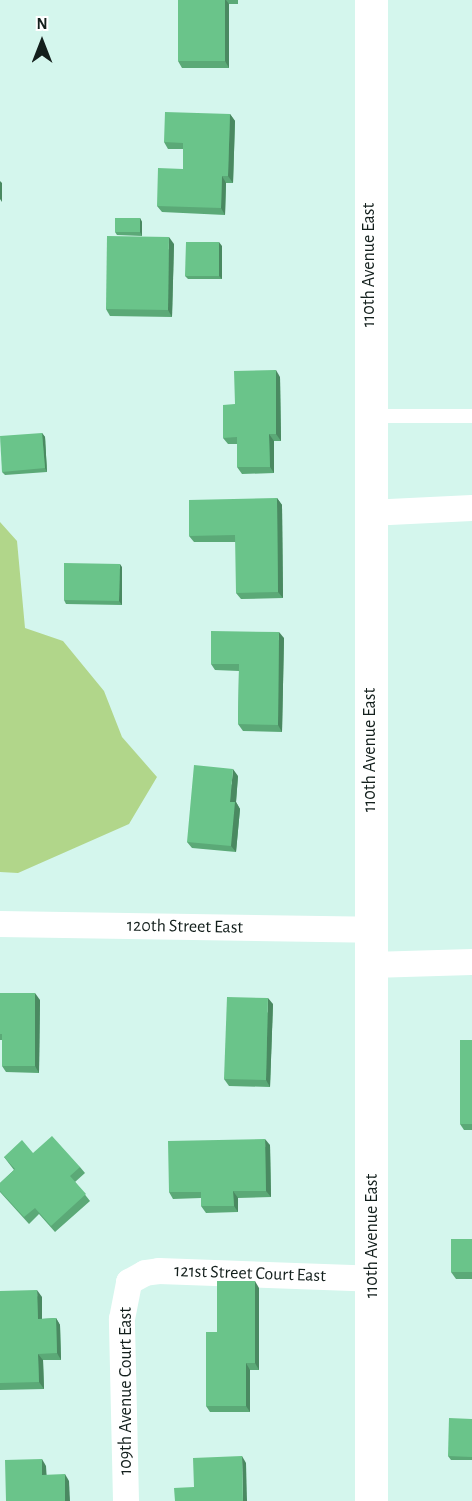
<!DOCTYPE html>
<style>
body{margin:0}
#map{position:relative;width:472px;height:1501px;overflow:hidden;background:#d4f6ed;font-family:"Alegreya Sans",sans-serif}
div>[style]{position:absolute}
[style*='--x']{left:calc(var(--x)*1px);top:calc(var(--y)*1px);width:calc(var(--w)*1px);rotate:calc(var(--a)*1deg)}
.green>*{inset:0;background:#b1d68a}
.service>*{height:14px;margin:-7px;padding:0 7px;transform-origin:7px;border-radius:7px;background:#fff}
.minor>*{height:26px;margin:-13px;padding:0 13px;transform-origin:13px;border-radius:13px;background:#fff}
.tertiary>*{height:33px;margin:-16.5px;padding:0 16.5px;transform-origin:16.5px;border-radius:16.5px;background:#fff}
.wall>*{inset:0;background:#5ba977}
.shaded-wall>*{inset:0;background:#4a8961}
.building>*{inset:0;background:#6ac48a}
span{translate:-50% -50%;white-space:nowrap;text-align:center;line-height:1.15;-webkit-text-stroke:4.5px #fff;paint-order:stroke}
.street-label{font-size:18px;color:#131f1c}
.north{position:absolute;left:12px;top:12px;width:60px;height:60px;-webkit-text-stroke:4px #fff;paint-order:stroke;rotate:0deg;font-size:16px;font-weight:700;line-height:24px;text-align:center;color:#131f1c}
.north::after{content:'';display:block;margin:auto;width:21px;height:27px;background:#131f1c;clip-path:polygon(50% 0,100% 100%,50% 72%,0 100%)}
</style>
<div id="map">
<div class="green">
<i style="clip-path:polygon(0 522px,17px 541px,25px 628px,63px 641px,104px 691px,122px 737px,157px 777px,129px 824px,18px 873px,0 872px)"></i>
</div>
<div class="service">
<i style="--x:371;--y:416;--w:101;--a:0"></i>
</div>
<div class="minor">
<i style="--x:369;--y:513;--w:103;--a:-2.8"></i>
<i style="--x:0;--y:924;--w:371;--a:0.9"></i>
<i style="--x:371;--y:965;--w:101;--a:-1.7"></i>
<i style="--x:126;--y:1501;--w:182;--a:-91.3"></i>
<i style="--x:122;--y:1319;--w:38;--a:-79"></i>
<i style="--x:129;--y:1282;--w:18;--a:-29"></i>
<i style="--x:145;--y:1273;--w:14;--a:-8"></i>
<i style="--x:159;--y:1271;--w:214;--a:2.1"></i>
</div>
<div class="tertiary">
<i style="--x:371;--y:0;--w:1501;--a:90"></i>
</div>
<div class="wall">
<i style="clip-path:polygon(178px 0,238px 0,238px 4px,229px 4px,229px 68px,182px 68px,178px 61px)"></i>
<i style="clip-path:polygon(230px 114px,235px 121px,233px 183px,226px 183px,225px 215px,162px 212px,157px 206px,183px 169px,183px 149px,168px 149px,164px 142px)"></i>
<i style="clip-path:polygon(140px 218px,142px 222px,142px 236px,117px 235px,115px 232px)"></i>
<i style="clip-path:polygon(174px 244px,172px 317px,110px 316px,106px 309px)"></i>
<i style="clip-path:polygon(222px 246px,222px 279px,188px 279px,185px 276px)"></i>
<i style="clip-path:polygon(280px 377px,281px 441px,274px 441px,274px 473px,242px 474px,237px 467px,237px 444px,228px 444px,223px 438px,235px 404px)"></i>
<i style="clip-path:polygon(42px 433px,45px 437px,47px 472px,5px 475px,2px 472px)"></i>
<i style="clip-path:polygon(277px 498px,282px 505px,283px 598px,241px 599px,236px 593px,236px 542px,194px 542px,189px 536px)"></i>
<i style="clip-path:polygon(122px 567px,122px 605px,66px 604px,64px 600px)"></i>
<i style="clip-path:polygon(284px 638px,282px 732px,243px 731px,238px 724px,239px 671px,215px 670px,211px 664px)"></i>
<i style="clip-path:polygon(238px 776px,236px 802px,240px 809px,236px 852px,192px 848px,187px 842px)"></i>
<i style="clip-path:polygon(0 993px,40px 1000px,39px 1073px,6px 1072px,2px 1066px,2px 1040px,0 1040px)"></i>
<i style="clip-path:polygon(273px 1004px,270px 1087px,229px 1086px,224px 1079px)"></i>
<i style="clip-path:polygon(472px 1040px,472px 1130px,464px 1130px,460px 1124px)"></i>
<i style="clip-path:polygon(270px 1145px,271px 1197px,238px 1198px,238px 1212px,206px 1213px,201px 1206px,201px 1198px,173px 1199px,169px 1192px)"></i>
<i style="clip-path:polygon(33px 1153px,80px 1167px,85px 1173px,75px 1182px,90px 1201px,55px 1232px,39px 1214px,29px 1224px,0 1192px,0 1183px,14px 1170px,4px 1157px)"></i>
<i style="clip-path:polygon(472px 1239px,472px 1279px,456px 1279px,451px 1272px)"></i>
<i style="clip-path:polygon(259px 1288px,259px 1370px,250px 1370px,250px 1412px,210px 1412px,206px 1406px,217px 1332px)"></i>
<i style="clip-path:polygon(0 1291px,42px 1297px,42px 1319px,56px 1318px,60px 1325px,61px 1360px,43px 1360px,44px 1389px,0 1390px)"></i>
<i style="clip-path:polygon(472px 1419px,472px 1460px,451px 1460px,448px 1456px)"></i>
</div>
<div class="shaded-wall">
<i style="clip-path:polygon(225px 0,226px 0,229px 4px,229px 68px,225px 61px)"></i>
<i style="clip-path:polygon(230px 114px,235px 121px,233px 183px,228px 176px)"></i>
<i style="clip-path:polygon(222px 176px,226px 183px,225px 215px,221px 208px)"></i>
<i style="clip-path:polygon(0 181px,2px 183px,2px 202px,0 199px)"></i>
<i style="clip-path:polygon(140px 218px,142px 222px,142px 236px,140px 232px)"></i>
<i style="clip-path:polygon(169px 237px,174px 244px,172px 317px,168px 310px)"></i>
<i style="clip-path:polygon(219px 242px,222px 246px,222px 279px,219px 276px)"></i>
<i style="clip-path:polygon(276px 370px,280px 377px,281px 441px,276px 434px)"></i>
<i style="clip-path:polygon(42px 433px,45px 437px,47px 472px,45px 468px)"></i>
<i style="clip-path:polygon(269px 434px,274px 441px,274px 473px,270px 467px)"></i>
<i style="clip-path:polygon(277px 498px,282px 505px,283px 598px,278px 592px)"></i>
<i style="clip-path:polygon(120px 564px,122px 567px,122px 605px,119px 601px)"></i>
<i style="clip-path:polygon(279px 632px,284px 638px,282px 732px,278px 725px)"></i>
<i style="clip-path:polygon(233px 769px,238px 776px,236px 802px,240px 809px,236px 852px,231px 846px,230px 802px)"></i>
<i style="clip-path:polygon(35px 993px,40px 1000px,39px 1073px,35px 1066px)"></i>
<i style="clip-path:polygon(268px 998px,273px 1004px,270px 1087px,266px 1080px)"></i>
<i style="clip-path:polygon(265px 1139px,270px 1145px,271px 1197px,266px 1191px)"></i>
<i style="clip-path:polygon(233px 1191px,238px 1198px,238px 1212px,234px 1206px)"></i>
<i style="clip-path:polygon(255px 1281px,259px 1288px,259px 1370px,255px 1363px)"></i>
<i style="clip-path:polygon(37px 1290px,42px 1297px,42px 1325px,38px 1319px)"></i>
<i style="clip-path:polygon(56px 1318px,60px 1325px,61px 1360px,57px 1353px)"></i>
<i style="clip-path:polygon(38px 1354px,43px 1360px,44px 1389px,39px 1382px)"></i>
<i style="clip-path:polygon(246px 1363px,250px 1370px,250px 1412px,246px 1406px)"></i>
<i style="clip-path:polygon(242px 1456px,246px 1463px,247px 1501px,243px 1501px)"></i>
<i style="clip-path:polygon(42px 1459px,46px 1466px,47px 1481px,42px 1475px)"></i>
<i style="clip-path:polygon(65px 1474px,69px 1481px,70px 1501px,65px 1501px)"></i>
</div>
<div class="building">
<i style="clip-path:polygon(178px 0,225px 0,225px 61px,178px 61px)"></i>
<i style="clip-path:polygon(165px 112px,230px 114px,228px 176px,222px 176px,221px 208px,157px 206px,158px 168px,183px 169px,183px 143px,164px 142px)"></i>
<i style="clip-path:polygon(115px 218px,140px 218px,140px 232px,115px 232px)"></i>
<i style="clip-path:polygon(107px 236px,169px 237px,168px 310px,106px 309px)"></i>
<i style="clip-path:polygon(186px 242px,219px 242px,219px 276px,185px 276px)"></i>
<i style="clip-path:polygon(276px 370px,276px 434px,269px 434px,270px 467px,237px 467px,237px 437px,223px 438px,223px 405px,235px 404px,234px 371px)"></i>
<i style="clip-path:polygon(42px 433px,45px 468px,2px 472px,0 436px)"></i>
<i style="clip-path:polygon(277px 498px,278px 592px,236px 593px,235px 535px,189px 536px,189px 500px)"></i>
<i style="clip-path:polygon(64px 563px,120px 564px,119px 601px,64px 600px)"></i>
<i style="clip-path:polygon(211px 631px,279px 632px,278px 725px,238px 724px,239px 664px,211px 664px)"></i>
<i style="clip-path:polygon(194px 765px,233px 769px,230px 802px,235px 802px,231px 846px,187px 842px)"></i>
<i style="clip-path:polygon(0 993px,35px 993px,35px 1066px,2px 1066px,2px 1034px,0 1034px)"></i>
<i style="clip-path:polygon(227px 997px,268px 998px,266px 1080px,224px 1079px)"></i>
<i style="clip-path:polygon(460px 1040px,472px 1040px,472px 1124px,460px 1124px)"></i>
<i style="clip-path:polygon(52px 1136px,80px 1167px,70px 1176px,86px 1194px,51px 1226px,35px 1208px,24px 1217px,0 1191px,0 1183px,15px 1169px,4px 1157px,22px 1140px,33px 1153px)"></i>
<i style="clip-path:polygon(265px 1139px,266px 1191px,233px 1191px,234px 1206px,201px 1206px,201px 1192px,169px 1192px,168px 1141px)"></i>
<i style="clip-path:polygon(451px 1239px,472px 1239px,472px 1272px,451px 1272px)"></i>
<i style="clip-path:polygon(217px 1281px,255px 1281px,255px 1363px,246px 1363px,246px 1406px,206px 1406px,206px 1332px,217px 1332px)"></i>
<i style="clip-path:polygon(37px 1290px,38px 1319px,56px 1318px,57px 1353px,38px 1354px,39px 1382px,0 1383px,0 1291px)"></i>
<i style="clip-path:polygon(449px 1418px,472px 1419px,472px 1457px,448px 1456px)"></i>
<i style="clip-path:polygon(242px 1456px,243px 1501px,175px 1501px,174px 1488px,194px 1487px,193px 1458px)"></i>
<i style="clip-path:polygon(42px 1459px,42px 1475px,65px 1474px,65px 1501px,6px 1501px,5px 1460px)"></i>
</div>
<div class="street-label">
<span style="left:369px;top:265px;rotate:-90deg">110th Avenue East</span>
<span style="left:370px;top:750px;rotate:-90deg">110th Avenue East</span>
<span style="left:185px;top:927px;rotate:1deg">120th Street East</span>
<span style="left:372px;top:1236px;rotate:-90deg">110th Avenue East</span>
<span style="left:250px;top:1274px;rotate:2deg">121st Street Court East</span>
<span style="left:126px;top:1391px;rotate:-90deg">109th Avenue Court East</span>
</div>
<div class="north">N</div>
</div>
